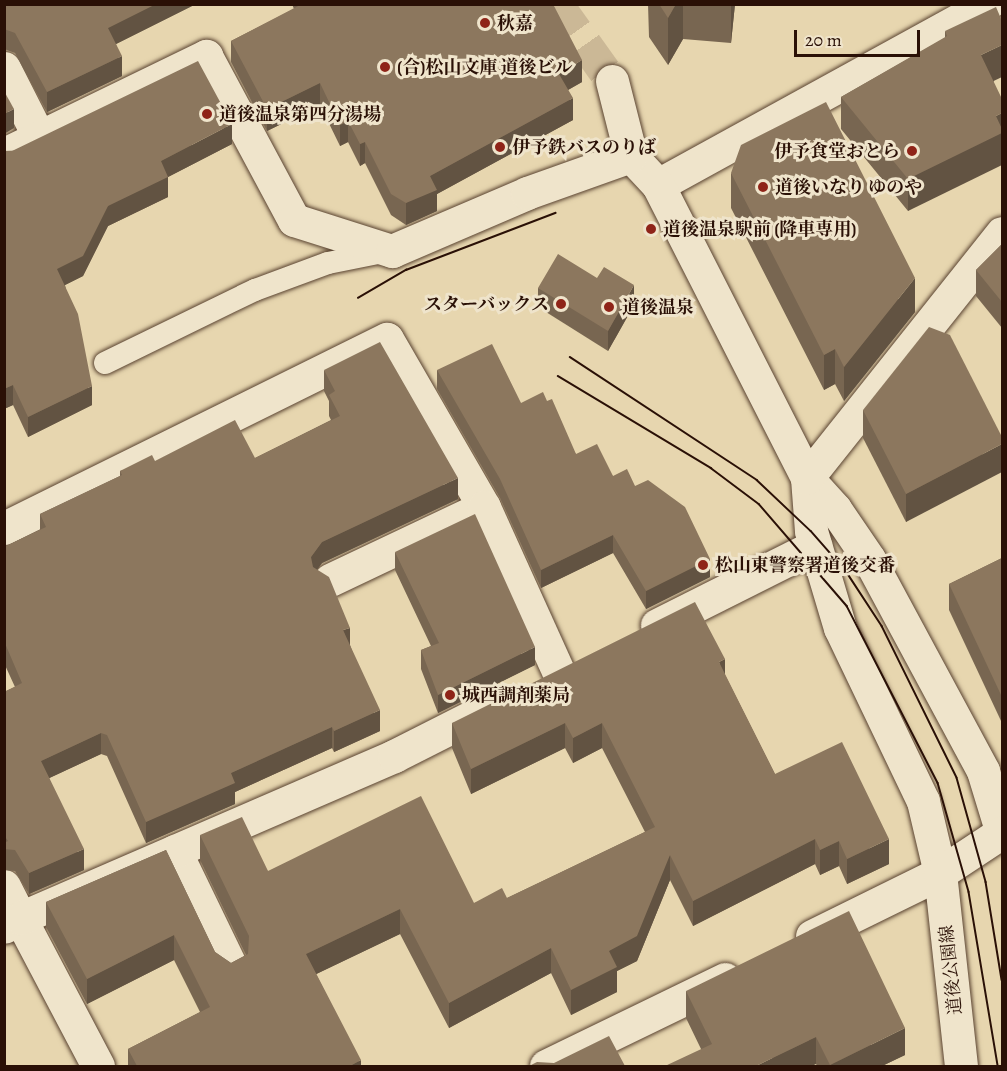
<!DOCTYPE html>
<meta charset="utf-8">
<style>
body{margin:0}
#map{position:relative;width:1007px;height:1071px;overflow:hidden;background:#e7d6af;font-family:Alegreya,"Noto Serif JP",serif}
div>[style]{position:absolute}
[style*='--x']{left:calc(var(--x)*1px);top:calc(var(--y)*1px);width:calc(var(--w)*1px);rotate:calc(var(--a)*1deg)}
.pedestrian-tunnel>*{height:33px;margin-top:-16.5px;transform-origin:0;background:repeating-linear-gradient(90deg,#cbb896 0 33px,transparent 0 49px)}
.roads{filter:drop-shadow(0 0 2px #594230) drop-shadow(0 0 2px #594230)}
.service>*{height:22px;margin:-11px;padding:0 11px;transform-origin:11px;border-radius:11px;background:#efe4cb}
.minor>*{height:33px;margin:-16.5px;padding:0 16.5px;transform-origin:16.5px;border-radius:16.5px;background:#efe4cb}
.tertiary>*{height:33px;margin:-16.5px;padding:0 16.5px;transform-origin:16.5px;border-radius:16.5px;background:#efe4cb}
.secondary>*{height:33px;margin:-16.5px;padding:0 16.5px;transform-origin:16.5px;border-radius:16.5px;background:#efe4cb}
.tram>*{height:1.5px;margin:-0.75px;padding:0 0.75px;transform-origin:0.75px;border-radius:0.75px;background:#2a1006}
.wall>*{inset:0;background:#786651}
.shaded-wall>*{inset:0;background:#625342}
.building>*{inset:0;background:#8c775e}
.dots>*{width:16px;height:16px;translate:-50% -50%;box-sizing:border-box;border:3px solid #efe4cb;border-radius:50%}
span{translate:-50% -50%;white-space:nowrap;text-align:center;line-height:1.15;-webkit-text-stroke:6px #efe4cb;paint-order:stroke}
.poi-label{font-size:18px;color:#2a1006;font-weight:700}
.left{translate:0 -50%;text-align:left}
.right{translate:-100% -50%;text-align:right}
.street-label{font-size:18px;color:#2a1006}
.frame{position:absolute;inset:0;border:6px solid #2a1006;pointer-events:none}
.scale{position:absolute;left:794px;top:30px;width:126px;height:27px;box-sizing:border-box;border:3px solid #2a1006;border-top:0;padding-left:8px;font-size:18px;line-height:21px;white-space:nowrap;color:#2a1006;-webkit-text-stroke:4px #efe4cb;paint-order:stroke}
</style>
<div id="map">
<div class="pedestrian-tunnel">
<i style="--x:557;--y:4;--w:95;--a:54.5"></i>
</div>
<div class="roads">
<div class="service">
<i style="--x:105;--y:363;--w:167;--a:-26"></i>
<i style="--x:255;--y:290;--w:78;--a:-20.3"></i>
<i style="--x:328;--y:263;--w:61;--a:-11.3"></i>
</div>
<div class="minor">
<i style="--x:4;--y:68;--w:77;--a:63.1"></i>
<i style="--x:612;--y:81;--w:77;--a:75.8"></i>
<i style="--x:631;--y:156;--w:40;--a:47"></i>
<i style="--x:658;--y:185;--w:376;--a:-28.8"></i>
<i style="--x:4;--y:154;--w:225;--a:-25.9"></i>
<i style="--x:206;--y:56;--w:186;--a:61.8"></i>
<i style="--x:294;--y:220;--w:103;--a:17.6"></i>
<i style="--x:392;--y:251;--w:147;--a:-23.2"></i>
<i style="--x:527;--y:193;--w:110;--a:-19.6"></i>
<i style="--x:807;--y:478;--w:42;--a:47.9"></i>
<i style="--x:835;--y:509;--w:60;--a:55.8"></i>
<i style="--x:869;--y:559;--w:241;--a:61.7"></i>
<i style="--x:983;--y:771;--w:65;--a:73"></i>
<i style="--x:4;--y:528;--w:427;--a:-26.3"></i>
<i style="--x:387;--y:339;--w:194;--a:60"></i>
<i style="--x:330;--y:580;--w:170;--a:-25.4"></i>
<i style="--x:484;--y:507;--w:182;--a:65.7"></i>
<i style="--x:657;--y:625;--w:177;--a:-26.6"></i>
<i style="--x:175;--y:851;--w:131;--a:64.2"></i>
<i style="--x:4;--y:886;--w:36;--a:63"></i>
<i style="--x:20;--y:918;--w:18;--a:151"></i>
<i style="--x:812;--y:936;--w:143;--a:-26.2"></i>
<i style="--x:940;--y:873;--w:74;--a:-103.3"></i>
<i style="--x:923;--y:801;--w:192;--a:-115.6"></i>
<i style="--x:840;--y:628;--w:101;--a:-106.6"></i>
<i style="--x:811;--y:531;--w:53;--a:-94.3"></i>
<i style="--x:807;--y:478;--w:313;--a:-51.5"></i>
<i style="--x:98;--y:1066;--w:167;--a:-117.8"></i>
<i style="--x:20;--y:918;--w:408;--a:-23.4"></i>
<i style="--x:394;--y:756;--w:111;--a:-26.8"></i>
<i style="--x:546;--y:1066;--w:199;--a:-25.9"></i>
</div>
<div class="tertiary">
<i style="--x:658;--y:185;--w:329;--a:63"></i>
</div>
<div class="secondary">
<i style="--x:961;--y:1066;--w:194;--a:-96.2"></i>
<i style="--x:940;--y:873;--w:74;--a:-33.5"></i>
</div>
</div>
<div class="tram">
<i style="--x:358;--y:298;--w:56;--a:-30.3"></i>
<i style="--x:406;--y:270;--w:160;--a:-20.9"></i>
<i style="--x:570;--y:357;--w:224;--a:33.3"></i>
<i style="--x:757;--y:480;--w:74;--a:43.4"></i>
<i style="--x:811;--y:531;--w:53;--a:48.8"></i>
<i style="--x:846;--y:571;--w:66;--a:56.8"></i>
<i style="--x:882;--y:626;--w:169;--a:63.7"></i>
<i style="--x:957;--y:778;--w:108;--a:74.4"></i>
<i style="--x:986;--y:882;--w:99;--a:80.7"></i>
<i style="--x:558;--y:376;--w:179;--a:31"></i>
<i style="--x:711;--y:468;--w:60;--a:36.9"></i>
<i style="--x:759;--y:504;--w:135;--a:49.2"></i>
<i style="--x:847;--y:606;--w:199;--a:62.8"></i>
<i style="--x:938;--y:783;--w:113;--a:74.1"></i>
<i style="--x:969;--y:892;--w:176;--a:80.5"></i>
</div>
<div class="wall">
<i style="clip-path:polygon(4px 4px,196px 4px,116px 44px,122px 76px,47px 112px,15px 53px,4px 49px)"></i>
<i style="clip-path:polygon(292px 4px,535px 4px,582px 82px,568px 90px,573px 120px,437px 194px,437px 211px,406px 225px,391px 215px,365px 163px,360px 166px,348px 142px,340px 146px,320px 105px,267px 131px,231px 62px,231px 41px,294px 9px)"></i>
<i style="clip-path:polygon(648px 4px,735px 4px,731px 43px,683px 39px,668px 65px,649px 37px)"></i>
<i style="clip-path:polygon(945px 31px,994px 81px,908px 211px,841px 129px,841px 97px,945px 38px)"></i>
<i style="clip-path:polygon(232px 144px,168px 177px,168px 197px,108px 226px,83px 276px,65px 285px,92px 405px,28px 437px,13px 405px,4px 409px,4px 151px)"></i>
<i style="clip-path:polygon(731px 173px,915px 312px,844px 401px,835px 384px,824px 390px,731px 208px)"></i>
<i style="clip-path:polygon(1002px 244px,1002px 328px,976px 296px,976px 270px)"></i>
<i style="clip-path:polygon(538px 288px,634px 305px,608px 351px,538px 307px)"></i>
<i style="clip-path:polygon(324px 370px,458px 499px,322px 563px,317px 570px,350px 645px,380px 731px,334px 752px,332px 748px,235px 792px,235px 804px,146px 843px,107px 756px,101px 754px,49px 778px,84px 870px,29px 894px,15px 871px,4px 870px,4px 692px,15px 687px,4px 663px,4px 547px,40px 530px,40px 514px,120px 476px,120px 471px,155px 461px,255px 458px,331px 420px,329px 416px,329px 401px,324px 391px)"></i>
<i style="clip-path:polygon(437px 370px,521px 403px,576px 454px,613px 476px,635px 486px,710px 577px,646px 609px,613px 553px,541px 588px,500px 498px,437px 389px)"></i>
<i style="clip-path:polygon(863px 410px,1002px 437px,906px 522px,863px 438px)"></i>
<i style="clip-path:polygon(395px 552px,535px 665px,438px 713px,421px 669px,421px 650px,431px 646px,395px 570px)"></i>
<i style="clip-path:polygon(1002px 558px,1002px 723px,949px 610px,949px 584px)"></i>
<i style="clip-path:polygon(725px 675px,775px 774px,889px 864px,847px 884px,839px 866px,820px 875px,815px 864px,693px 926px,670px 880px,637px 961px,617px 971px,617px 992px,571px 1015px,551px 973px,449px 1028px,400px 934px,316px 974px,361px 1066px,128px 1066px,128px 1049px,200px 1012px,174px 960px,87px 1004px,46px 927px,46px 902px,166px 850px,215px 952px,231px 963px,246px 955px,200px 860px,200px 835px,268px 871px,474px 903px,507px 898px,645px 832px,602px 748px,573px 763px,565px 748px,471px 794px,452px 748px,452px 723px)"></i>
<i style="clip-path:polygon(686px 991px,905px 1055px,882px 1066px,817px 1066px,816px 1064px,701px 1049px,686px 1018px)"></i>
</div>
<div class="shaded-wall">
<i style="clip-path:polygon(156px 4px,196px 4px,108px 48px,108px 28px)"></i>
<i style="clip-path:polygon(676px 4px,683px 4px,683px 39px,668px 65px,668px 18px)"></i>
<i style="clip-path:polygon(731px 4px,735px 4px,731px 43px)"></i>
<i style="clip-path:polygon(1002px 45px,1002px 77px,981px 87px,981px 55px)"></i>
<i style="clip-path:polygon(122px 56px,122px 76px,47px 112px,47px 92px)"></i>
<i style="clip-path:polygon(582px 60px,582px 82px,559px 95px,559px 74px)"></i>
<i style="clip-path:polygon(320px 83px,320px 105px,267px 131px,267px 109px)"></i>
<i style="clip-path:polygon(573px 98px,573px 120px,437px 194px,437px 211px,406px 225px,406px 203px,430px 176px)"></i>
<i style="clip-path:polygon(14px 109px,14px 128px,4px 134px,4px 114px)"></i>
<i style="clip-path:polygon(1002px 113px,1002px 165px,908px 211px,908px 179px,996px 116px)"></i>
<i style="clip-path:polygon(348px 121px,348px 142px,340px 146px,340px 125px)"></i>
<i style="clip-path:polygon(232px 124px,232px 144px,168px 177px,168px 197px,108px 226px,83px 276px,57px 289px,57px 269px,108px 206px,161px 161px)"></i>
<i style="clip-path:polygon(365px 142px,365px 163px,360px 166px,360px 144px)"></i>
<i style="clip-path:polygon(915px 278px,915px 312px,844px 401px,844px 367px)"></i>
<i style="clip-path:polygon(634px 285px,634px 305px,608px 351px,608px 331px)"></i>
<i style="clip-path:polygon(835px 349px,835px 384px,824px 390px,824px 355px)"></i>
<i style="clip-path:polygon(13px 385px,13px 405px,4px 409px,4px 389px)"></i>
<i style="clip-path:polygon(92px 386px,92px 405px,28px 437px,28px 417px)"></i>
<i style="clip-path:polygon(1002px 444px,1002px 472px,906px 522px,906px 494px)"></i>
<i style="clip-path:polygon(458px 478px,458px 499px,322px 563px,311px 578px,311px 557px,322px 542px)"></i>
<i style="clip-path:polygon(613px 535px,613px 553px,541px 588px,541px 570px)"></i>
<i style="clip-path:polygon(710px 559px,710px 577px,646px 609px,646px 591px)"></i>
<i style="clip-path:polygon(350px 628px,350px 649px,343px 630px)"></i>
<i style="clip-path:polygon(535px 647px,535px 665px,438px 713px,438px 695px)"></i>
<i style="clip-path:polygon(725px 659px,725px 684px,719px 662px)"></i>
<i style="clip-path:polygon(380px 710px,380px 731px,334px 752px,334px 731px)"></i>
<i style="clip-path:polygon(565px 723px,565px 748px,471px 794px,471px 769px)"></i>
<i style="clip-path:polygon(602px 723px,602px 748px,573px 763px,573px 738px)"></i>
<i style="clip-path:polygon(332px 727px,332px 748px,235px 792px,235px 804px,146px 843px,146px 822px,231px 773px)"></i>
<i style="clip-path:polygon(101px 733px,101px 754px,41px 782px,41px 761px)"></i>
<i style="clip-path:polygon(815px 839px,815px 864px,693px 926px,693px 901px)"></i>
<i style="clip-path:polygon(889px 839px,889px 864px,847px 884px,847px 859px)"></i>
<i style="clip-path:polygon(839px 841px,839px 866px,820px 875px,820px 850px)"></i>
<i style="clip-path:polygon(84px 849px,84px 870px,29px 894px,29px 873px)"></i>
<i style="clip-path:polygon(670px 855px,670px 880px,637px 961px,617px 971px,617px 992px,571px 1015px,571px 990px,609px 951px)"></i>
<i style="clip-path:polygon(400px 909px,400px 934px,306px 979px,306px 954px)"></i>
<i style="clip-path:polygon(174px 935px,174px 960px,87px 1004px,87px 979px)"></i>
<i style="clip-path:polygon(551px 948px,551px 973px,449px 1028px,449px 1003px)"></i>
<i style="clip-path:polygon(905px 1028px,905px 1055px,882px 1066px,830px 1066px,830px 1065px)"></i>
<i style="clip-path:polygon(816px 1037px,816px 1064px,812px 1066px,756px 1066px)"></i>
<i style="clip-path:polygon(361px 1060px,361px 1066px,350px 1066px)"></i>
</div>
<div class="building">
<i style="clip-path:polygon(4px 4px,156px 4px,108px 28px,122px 56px,47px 92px,15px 33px,4px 29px)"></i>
<i style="clip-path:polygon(302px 4px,535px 4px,536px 6px,540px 4px,553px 4px,582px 60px,559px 74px,573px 98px,430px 176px,437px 190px,406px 203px,391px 194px,365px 142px,360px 144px,348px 121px,340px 125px,320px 83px,267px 109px,231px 41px)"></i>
<i style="clip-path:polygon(659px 4px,676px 4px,668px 18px)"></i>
<i style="clip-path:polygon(996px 7px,1002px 21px,1002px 45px,981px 55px,1002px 99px,1002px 113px,996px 116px,1002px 129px,1002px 133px,908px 179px,841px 97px,947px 36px,945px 31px)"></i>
<i style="clip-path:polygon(198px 61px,232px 124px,161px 161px,168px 177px,108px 206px,83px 256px,57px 269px,78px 314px,92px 386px,28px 417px,13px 385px,4px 389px,4px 151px,12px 151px)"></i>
<i style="clip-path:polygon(4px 91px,14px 109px,4px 114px)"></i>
<i style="clip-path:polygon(826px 102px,915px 278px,844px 367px,835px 349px,824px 355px,731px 173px,741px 145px)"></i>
<i style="clip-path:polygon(1002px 244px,1002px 302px,976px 270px)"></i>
<i style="clip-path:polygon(558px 254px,597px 278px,604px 267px,634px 285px,608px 331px,538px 288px)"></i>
<i style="clip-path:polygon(929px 327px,950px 335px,1002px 437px,1002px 444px,906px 494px,863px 410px)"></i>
<i style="clip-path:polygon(380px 342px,458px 478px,322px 542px,311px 557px,313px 567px,329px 577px,350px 628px,343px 630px,380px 710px,334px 731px,332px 727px,231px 773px,235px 783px,146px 822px,107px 735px,101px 733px,41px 761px,84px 849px,29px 873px,15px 850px,4px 849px,4px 843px,8px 841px,4px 835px,4px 692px,22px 683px,4px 641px,4px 547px,46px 527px,40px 514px,122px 475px,120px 471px,152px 455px,155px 461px,235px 420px,255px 458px,340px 416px,329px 395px,335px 391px,324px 370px)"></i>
<i style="clip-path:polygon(492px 344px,521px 403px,543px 392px,547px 401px,552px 399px,576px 454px,597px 444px,613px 476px,627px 469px,635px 486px,648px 480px,685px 507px,710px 559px,646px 591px,613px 535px,541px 570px,500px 479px,437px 370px)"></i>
<i style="clip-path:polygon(475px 514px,535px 647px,438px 695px,421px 650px,439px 643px,395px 552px)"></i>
<i style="clip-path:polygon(1002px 558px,1002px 697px,949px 584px)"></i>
<i style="clip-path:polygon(695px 602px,725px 659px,719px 662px,775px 774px,842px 742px,889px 839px,847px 859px,839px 841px,820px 850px,815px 839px,693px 901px,670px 855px,637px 936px,609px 951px,617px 967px,571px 990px,551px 948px,449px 1003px,400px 909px,306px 954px,361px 1060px,350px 1066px,137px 1066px,128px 1049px,210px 1007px,174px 935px,87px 979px,46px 902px,166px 850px,215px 952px,231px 963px,248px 954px,249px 936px,200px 835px,242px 817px,268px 871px,421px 796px,474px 903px,502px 888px,507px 898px,655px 827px,602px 723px,573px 738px,565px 723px,471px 769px,452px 723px)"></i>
<i style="clip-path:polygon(849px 911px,905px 1028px,830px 1065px,816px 1037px,756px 1066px,665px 1066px,712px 1044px,686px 991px)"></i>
<i style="clip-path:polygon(609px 1036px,625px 1066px,529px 1066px,537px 1062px,554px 1063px)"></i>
</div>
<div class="dots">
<i style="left:485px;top:23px;background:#8f2418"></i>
<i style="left:385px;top:67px;background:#8f2418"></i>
<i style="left:207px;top:114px;background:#8f2418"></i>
<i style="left:500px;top:147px;background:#8f2418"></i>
<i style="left:912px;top:151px;background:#8f2418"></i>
<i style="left:763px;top:187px;background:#8f2418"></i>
<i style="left:651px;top:229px;background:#8f2418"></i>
<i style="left:561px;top:304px;background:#8f2418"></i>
<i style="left:609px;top:307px;background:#8f2418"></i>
<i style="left:703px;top:565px;background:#8f2418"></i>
<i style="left:450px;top:695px;background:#8f2418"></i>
</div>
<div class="poi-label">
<span class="left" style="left:497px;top:23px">秋嘉</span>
<span class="left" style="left:397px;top:67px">(合)松山文庫 道後ビル</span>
<span class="left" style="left:219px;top:114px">道後温泉第四分湯場</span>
<span class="left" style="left:512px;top:147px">伊予鉄バスのりば</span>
<span class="right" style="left:900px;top:151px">伊予食堂おとら</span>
<span class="left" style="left:775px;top:187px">道後いなり ゆのや</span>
<span class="left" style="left:663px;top:229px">道後温泉駅前 (降車専用)</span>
<span class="right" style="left:549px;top:304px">スターバックス</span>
<span class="left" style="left:622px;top:307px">道後温泉</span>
<span class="left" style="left:715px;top:565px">松山東警察署道後交番</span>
<span class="left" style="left:462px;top:695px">城西調剤薬局</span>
</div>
<div class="street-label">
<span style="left:951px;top:970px;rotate:-96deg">道後公園線</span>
</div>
<div class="frame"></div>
<div class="scale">20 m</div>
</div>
